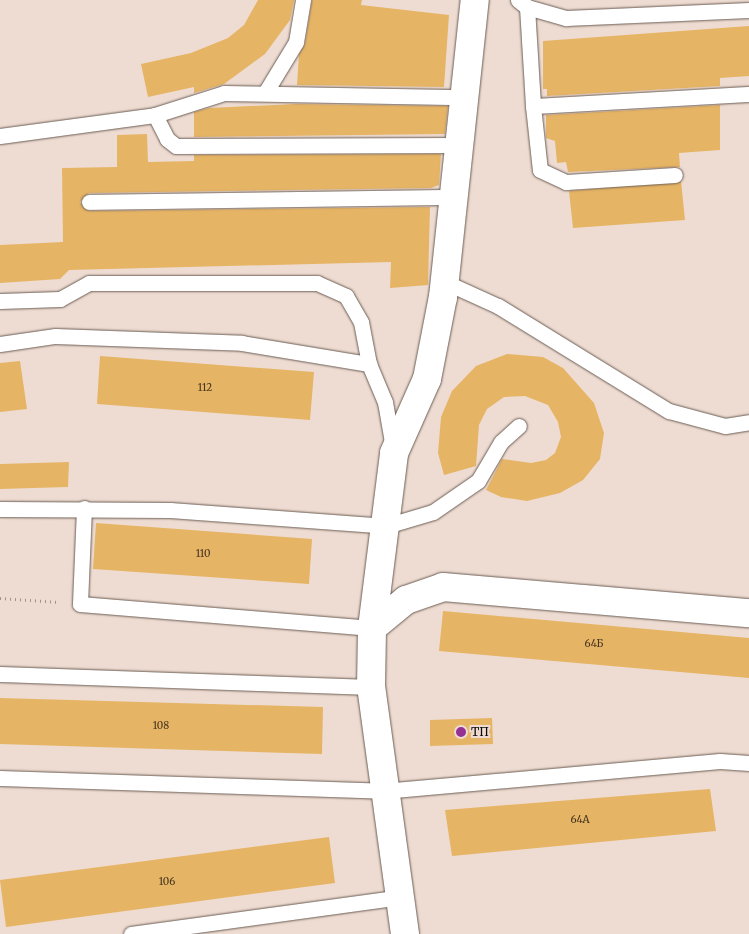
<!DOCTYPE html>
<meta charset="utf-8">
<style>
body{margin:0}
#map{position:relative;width:749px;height:934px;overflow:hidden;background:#eedcd2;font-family:Merriweather,serif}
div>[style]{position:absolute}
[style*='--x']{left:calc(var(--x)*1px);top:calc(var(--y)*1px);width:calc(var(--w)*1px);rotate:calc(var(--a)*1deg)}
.building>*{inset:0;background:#e6b465}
.path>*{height:3px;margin-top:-1.5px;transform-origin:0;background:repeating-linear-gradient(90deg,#a1938c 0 1px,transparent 0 5px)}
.roads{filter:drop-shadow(0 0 1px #6b5d54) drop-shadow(0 0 1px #6b5d54)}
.lane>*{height:15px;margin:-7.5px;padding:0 7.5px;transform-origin:7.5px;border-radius:7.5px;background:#fff}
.street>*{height:28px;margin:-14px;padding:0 14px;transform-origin:14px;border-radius:14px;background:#fff}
.dots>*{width:14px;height:14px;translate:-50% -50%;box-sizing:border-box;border:2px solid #eedcd2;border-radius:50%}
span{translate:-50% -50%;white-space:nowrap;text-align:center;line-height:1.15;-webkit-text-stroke:4px #eedcd2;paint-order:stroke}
.number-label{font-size:10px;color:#45341e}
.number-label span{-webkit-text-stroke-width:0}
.poi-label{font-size:12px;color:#0f0a07}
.left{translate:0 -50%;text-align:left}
</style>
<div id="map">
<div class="building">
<i style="clip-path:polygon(258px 0,294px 0,290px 20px,265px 54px,224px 84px,194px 93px,194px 87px,148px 97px,141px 64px,191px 53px,228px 38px,244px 25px)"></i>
<i style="clip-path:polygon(312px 0,362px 0,361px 5px,449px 15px,444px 87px,297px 85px,299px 54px,305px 44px)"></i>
<i style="clip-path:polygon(749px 26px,749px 76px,720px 78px,720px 86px,547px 96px,547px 89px,543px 89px,543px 41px)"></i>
<i style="clip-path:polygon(296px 104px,448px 106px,445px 134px,194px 137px,194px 112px,209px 108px)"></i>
<i style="clip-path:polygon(720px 105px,720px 150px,679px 153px,680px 167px,568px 172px,566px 162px,557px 163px,555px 141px,546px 138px,546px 115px)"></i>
<i style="clip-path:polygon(147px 134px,148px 162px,194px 161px,194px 155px,441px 154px,439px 185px,431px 188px,89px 193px,80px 202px,89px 211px,430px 207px,428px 285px,390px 288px,391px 262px,69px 270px,60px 279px,0 283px,0 245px,63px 242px,62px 168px,117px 167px,117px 135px)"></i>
<i style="clip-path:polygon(681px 181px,685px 220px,573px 228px,569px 191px)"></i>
<i style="clip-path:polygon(507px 354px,543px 357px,563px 368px,594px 403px,604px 433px,600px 459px,583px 480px,560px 493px,527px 501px,501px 497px,486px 490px,502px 459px,531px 463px,546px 460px,555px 453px,561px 437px,558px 422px,548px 405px,525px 396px,504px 397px,487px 409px,479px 425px,476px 466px,444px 475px,438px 453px,441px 417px,452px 391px,476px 366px)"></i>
<i style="clip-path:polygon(100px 356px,314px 372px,310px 420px,97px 404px)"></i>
<i style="clip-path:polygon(20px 361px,27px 409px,0 412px,0 363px)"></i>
<i style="clip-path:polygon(69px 462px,68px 487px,0 489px,0 464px)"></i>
<i style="clip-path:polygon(96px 523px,312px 539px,309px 584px,93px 569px)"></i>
<i style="clip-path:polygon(443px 611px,749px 638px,749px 678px,439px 651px)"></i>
<i style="clip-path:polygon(0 698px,323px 707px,322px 754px,0 744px)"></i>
<i style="clip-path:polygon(492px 718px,493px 744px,430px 746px,430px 720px)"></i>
<i style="clip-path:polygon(710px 789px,716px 831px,452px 856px,445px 810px)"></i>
<i style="clip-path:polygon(329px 837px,335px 883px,6px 927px,0 880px)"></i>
</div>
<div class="path">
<i style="--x:0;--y:598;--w:59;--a:3.9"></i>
</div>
<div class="roads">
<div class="lane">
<i style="--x:518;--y:0;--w:11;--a:38"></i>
<i style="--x:527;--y:7;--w:41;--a:15.8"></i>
<i style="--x:566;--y:18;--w:183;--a:-2.5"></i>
<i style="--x:527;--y:7;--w:99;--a:86.5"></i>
<i style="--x:533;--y:106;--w:216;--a:-3.2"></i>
<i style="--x:265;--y:93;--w:60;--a:-58.7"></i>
<i style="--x:296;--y:42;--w:43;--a:-80.5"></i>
<i style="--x:533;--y:106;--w:64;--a:83.8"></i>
<i style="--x:540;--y:170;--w:29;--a:25"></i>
<i style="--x:566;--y:182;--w:109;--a:-3.7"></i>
<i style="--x:155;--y:115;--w:27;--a:63"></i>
<i style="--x:167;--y:139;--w:11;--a:38"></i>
<i style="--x:176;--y:146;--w:283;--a:-0.2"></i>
<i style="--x:0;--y:136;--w:156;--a:-7.7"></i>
<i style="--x:155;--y:115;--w:72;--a:-17.7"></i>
<i style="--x:224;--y:93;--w:241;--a:1"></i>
<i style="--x:89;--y:202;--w:365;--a:-0.8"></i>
<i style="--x:445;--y:282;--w:58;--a:24.4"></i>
<i style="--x:498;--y:306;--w:201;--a:31.6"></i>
<i style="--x:669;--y:411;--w:58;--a:15"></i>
<i style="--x:725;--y:426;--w:24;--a:-9"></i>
<i style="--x:0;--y:301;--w:60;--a:-1.9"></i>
<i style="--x:60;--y:299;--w:33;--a:-29"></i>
<i style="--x:89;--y:283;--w:228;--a:0"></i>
<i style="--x:317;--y:283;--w:32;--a:24"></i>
<i style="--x:346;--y:296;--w:30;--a:60"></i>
<i style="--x:361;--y:322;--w:43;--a:79.2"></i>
<i style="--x:369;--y:364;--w:41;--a:67.2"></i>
<i style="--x:385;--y:402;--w:47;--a:80.1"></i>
<i style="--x:0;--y:344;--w:56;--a:-8.3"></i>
<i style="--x:55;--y:336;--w:187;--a:2.1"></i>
<i style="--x:242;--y:343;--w:129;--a:9.4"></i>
<i style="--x:84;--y:508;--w:96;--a:92.4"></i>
<i style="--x:80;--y:604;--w:293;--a:4.7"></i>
<i style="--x:0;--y:509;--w:170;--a:0.3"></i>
<i style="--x:170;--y:510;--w:217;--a:4.2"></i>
<i style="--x:386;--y:526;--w:49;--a:-16.6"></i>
<i style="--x:433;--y:512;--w:55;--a:-34.6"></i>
<i style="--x:478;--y:481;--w:45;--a:-59.5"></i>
<i style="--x:501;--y:442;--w:24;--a:-42"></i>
<i style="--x:0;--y:674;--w:371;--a:2"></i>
<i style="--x:0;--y:778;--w:383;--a:1.9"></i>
<i style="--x:383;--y:791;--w:338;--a:-5.1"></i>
<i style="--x:720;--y:761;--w:29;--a:4"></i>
<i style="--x:131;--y:934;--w:272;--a:-7.8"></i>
</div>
<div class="street">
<i style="--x:372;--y:628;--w:44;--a:-39.5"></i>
<i style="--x:406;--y:600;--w:39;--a:-19"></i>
<i style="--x:443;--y:587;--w:307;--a:4.9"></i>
<i style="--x:405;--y:934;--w:249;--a:-97.8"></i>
<i style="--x:371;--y:687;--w:59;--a:-89"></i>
<i style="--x:372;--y:628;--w:176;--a:-82.8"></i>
<i style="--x:394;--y:453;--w:81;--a:-66"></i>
<i style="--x:427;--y:379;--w:84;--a:-79"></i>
<i style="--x:443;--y:297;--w:299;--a:-83.9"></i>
</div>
</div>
<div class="dots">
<i style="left:461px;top:732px;background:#953095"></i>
</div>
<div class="number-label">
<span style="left:205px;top:388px">112</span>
<span style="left:203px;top:554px">110</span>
<span style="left:594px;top:644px">64Б</span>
<span style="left:161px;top:726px">108</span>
<span style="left:580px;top:820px">64А</span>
<span style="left:167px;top:882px">106</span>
</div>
<div class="poi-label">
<span class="left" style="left:471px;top:732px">ТП</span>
</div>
</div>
